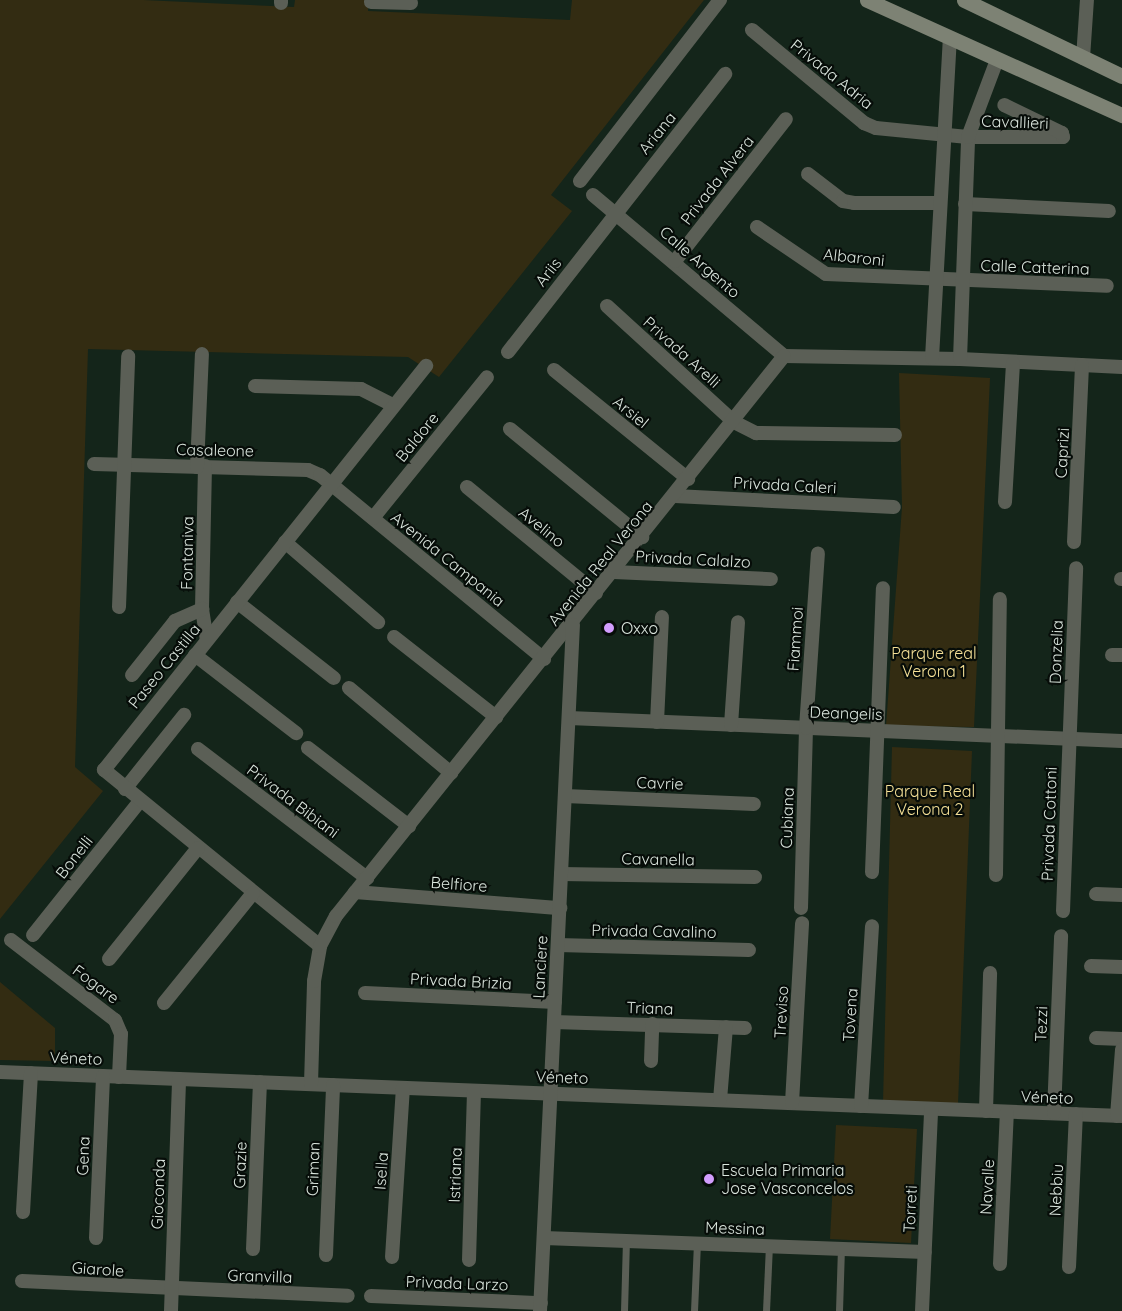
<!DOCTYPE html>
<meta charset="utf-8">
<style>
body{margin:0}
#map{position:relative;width:1122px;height:1311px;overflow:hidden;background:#14251a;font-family:Quicksand,sans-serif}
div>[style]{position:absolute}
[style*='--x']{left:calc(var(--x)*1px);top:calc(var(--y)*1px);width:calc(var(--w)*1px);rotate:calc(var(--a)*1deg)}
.green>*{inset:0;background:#332c12}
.lane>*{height:7px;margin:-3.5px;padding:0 3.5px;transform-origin:3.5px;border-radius:3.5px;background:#5b5f56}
.street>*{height:14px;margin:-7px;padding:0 7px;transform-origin:7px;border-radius:7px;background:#5b5f56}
.secondary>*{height:15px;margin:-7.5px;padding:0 7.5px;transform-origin:7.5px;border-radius:7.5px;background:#7d8274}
.dots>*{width:16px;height:16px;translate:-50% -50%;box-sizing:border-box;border:3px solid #060c08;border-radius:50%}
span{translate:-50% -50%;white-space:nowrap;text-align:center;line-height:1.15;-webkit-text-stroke:4.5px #060c08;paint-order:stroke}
.street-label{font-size:16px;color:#dae5dd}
.poi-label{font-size:16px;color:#dae5dd}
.left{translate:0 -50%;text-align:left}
.park-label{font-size:16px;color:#f6e197}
</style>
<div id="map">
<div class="green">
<i style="clip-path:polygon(0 0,143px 0,294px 7px,295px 0,368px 0,368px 11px,570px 20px,572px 0,704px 0,551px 195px,572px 211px,439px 377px,408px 357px,88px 349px,75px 767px,103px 791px,0 919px)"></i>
<i style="clip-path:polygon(899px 373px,990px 378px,974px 727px,886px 726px,902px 507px)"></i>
<i style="clip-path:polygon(892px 747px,972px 751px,958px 1104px,883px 1103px)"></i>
<i style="clip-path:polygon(0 982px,55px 1028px,55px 1061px,0 1060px)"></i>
<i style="clip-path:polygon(836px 1125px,917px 1129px,911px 1243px,830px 1239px)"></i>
</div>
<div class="lane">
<i style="--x:624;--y:1311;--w:70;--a:-88.4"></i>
<i style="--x:694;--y:1311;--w:68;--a:-87.5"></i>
<i style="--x:766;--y:1311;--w:65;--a:-87.4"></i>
<i style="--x:839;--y:1311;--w:62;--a:-88.2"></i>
</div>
<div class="street">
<i style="--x:371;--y:2;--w:40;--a:1.4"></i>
<i style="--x:281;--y:3;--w:3;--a:-90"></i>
<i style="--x:752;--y:30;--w:146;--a:39.7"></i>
<i style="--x:864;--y:123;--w:13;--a:23"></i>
<i style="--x:876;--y:128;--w:92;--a:5.6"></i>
<i style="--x:968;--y:137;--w:95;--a:0"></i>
<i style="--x:1063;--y:137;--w:4;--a:-104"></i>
<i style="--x:1062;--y:133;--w:64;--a:-154.2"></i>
<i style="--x:1083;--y:58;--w:58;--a:-86.1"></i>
<i style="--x:808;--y:174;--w:44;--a:37.6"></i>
<i style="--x:843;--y:201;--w:11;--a:10"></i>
<i style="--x:854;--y:203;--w:86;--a:0"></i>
<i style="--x:580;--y:181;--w:229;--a:-52.3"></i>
<i style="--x:593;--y:195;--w:250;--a:40.1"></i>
<i style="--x:965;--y:204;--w:144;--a:2.8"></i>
<i style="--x:757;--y:227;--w:83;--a:34.3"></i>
<i style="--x:826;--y:274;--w:281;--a:2.4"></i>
<i style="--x:675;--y:261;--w:180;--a:-52"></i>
<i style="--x:607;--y:306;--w:172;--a:42.4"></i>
<i style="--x:734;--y:422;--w:25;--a:27"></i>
<i style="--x:756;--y:433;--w:139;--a:0.8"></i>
<i style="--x:508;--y:352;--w:353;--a:-52"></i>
<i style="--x:784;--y:356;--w:176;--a:1"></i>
<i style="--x:960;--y:359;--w:162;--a:2.8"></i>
<i style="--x:932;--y:358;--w:320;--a:-86.8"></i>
<i style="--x:960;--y:359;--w:222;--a:-87.9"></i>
<i style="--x:968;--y:137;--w:82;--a:-69.4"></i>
<i style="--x:554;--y:370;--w:173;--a:39.1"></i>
<i style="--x:255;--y:386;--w:106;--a:1.6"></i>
<i style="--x:361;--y:389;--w:36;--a:27"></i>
<i style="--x:510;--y:429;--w:171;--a:39.3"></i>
<i style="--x:94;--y:464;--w:214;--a:1.6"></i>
<i style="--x:308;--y:470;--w:13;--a:23"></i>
<i style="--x:320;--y:475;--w:290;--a:39.4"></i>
<i style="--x:205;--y:466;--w:143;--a:91.2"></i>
<i style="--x:202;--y:609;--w:31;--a:81"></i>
<i style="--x:197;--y:467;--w:113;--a:-87.5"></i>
<i style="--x:467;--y:487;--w:167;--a:39.4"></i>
<i style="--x:675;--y:496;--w:219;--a:2.9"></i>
<i style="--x:1005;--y:502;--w:139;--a:-86.7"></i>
<i style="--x:373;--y:518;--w:181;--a:-51"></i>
<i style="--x:285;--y:542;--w:123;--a:40.7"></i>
<i style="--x:1074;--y:542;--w:177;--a:-87.4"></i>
<i style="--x:614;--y:572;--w:157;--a:2.6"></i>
<i style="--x:1121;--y:579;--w:1;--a:0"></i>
<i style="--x:237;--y:602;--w:123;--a:38.1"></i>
<i style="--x:119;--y:607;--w:251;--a:-87.9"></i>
<i style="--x:394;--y:637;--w:130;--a:38.1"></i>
<i style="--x:195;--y:655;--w:128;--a:37.7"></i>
<i style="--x:1112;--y:655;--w:10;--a:0"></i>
<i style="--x:132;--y:675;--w:69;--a:-51.5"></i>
<i style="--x:175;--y:621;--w:30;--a:-24"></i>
<i style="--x:349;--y:688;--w:133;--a:39.8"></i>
<i style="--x:569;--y:718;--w:553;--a:2.38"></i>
<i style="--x:657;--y:722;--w:105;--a:-87.3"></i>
<i style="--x:731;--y:725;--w:103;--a:-86.1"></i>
<i style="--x:308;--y:748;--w:128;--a:37.7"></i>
<i style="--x:198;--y:749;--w:213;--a:37.4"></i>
<i style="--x:125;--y:789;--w:95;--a:-51.4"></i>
<i style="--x:565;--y:796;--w:189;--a:2.4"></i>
<i style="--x:872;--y:872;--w:284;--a:-87.8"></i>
<i style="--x:561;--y:874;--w:194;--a:0.9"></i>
<i style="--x:996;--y:875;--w:276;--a:-89.2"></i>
<i style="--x:355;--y:892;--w:206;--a:4.5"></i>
<i style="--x:1096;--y:894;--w:26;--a:2"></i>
<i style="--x:801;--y:908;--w:180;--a:-88.4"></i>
<i style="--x:806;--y:728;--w:175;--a:-86.1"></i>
<i style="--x:1063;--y:911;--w:343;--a:-87.8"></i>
<i style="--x:33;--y:935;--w:171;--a:-51.4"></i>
<i style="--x:11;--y:940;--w:131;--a:37.6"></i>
<i style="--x:115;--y:1020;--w:15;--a:67"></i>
<i style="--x:121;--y:1034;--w:43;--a:92.7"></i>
<i style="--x:558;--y:945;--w:191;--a:1.5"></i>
<i style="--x:320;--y:946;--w:279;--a:-140.8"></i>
<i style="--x:104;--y:770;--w:517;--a:-51.44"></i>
<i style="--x:109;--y:959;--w:142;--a:-51.3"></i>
<i style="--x:1091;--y:966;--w:31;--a:2"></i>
<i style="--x:365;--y:993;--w:190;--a:2.7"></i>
<i style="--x:164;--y:1003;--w:141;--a:-51"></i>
<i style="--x:554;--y:1022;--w:191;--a:1.8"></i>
<i style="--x:1096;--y:1038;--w:26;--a:2"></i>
<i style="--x:651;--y:1061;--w:37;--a:-88"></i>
<i style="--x:0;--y:1072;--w:1123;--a:2.25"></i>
<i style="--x:311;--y:1084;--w:103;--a:-88.3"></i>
<i style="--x:314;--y:981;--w:36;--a:-80"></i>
<i style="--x:320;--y:946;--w:34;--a:-62"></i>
<i style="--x:336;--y:916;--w:717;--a:-51.34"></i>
<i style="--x:720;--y:1100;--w:73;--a:-85.3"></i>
<i style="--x:792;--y:1103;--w:180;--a:-86.8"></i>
<i style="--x:861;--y:1106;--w:180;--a:-86.5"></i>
<i style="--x:986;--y:1111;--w:138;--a:-88.3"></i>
<i style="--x:1054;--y:1113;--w:177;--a:-87.7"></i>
<i style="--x:1117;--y:1116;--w:67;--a:-85.7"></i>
<i style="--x:23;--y:1212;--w:139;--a:-86.7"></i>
<i style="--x:96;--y:1238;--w:162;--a:-87.5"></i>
<i style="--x:544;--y:1238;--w:381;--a:2.1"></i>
<i style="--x:253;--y:1249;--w:167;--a:-87.6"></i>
<i style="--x:326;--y:1255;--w:170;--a:-87.6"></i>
<i style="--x:392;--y:1257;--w:169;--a:-86.3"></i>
<i style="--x:469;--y:1260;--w:169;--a:-88.3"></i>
<i style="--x:1000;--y:1264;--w:152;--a:-87.4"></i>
<i style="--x:1069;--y:1267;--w:153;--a:-87.4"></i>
<i style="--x:22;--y:1281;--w:326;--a:2.6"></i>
<i style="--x:371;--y:1296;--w:170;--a:2.4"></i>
<i style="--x:171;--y:1311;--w:232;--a:-88"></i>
<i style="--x:540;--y:1311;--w:687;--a:-87.25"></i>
<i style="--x:922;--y:1311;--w:202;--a:-87.4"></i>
</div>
<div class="secondary">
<i style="--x:867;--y:0;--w:280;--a:24.3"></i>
<i style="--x:964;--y:0;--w:175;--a:25.7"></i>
</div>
<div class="dots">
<i style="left:609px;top:628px;background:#d29dfd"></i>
<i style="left:709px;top:1179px;background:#d29dfd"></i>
</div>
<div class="street-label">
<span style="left:832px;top:74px;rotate:39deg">Privada Adria</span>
<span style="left:1015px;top:122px;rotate:2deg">Cavallieri</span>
<span style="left:657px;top:133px;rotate:-51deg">Ariana</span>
<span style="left:717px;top:180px;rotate:-52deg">Privada Alvera</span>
<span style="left:854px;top:257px;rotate:6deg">Albaroni</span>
<span style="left:700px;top:262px;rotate:41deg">Calle Argento</span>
<span style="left:1035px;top:267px;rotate:2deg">Calle Catterina</span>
<span style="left:548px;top:272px;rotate:-52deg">Ariis</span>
<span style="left:682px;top:352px;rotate:42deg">Privada Arelli</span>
<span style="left:631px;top:412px;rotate:39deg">Arsiel</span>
<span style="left:417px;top:437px;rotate:-51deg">Baldore</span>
<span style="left:215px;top:450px;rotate:1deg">Casaleone</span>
<span style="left:1062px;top:453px;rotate:-87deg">Caprizi</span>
<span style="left:785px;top:485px;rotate:3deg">Privada Caleri</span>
<span style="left:542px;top:527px;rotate:39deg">Avelino</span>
<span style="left:187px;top:553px;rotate:-89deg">Fontaniva</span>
<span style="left:448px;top:559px;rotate:39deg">Avenida Campania</span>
<span style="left:693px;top:559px;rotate:3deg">Privada Calalzo</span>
<span style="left:600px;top:563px;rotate:-51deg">Avenida Real Verona</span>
<span style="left:795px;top:639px;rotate:-86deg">Fiammoi</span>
<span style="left:1056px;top:652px;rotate:-88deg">Donzelia</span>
<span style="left:164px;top:666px;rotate:-51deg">Paseo Castilla</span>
<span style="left:846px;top:713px;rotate:2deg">Deangelis</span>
<span style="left:660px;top:783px;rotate:2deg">Cavrie</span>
<span style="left:293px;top:801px;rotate:37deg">Privada Bibiani</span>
<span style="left:787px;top:818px;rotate:-88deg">Cubiana</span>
<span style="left:1049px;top:824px;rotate:-88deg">Privada Cottoni</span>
<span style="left:74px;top:857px;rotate:-52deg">Bonelli</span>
<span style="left:658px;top:859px;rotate:1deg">Cavanella</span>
<span style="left:459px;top:884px;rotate:4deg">Belfiore</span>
<span style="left:654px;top:931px;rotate:1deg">Privada Cavalino</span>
<span style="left:540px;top:967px;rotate:-87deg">Lanciere</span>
<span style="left:461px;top:981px;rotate:3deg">Privada Brizia</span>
<span style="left:96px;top:984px;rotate:37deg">Fogare</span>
<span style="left:650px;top:1008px;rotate:2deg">Triana</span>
<span style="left:781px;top:1012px;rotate:-87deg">Treviso</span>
<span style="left:850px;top:1015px;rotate:-86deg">Tovena</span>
<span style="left:1041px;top:1024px;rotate:-88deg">Tezzi</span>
<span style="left:76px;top:1058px;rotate:2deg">Véneto</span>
<span style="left:562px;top:1077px;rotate:2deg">Véneto</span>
<span style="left:1047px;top:1097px;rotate:2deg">Véneto</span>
<span style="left:83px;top:1156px;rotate:-88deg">Gena</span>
<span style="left:240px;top:1165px;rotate:-88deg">Grazie</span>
<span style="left:313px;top:1169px;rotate:-88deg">Griman</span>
<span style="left:381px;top:1171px;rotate:-86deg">Isella</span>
<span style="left:455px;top:1175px;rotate:-88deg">Istriana</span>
<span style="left:987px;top:1187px;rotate:-87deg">Navalle</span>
<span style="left:1056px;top:1190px;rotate:-87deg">Nebbiu</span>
<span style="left:158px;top:1194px;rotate:-88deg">Gioconda</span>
<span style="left:910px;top:1209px;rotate:-87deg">Torreti</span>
<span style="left:735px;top:1228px;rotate:2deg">Messina</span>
<span style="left:98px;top:1269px;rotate:4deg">Giarole</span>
<span style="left:260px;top:1276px;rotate:2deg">Granvilla</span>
<span style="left:457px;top:1283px;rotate:2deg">Privada Larzo</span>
</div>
<div class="poi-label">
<span class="left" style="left:621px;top:628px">Oxxo</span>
<span class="left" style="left:721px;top:1179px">Escuela Primaria<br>Jose Vasconcelos</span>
</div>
<div class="park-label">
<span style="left:934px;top:662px">Parque real<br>Verona 1</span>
<span style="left:930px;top:800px">Parque Real<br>Verona 2</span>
</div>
</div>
